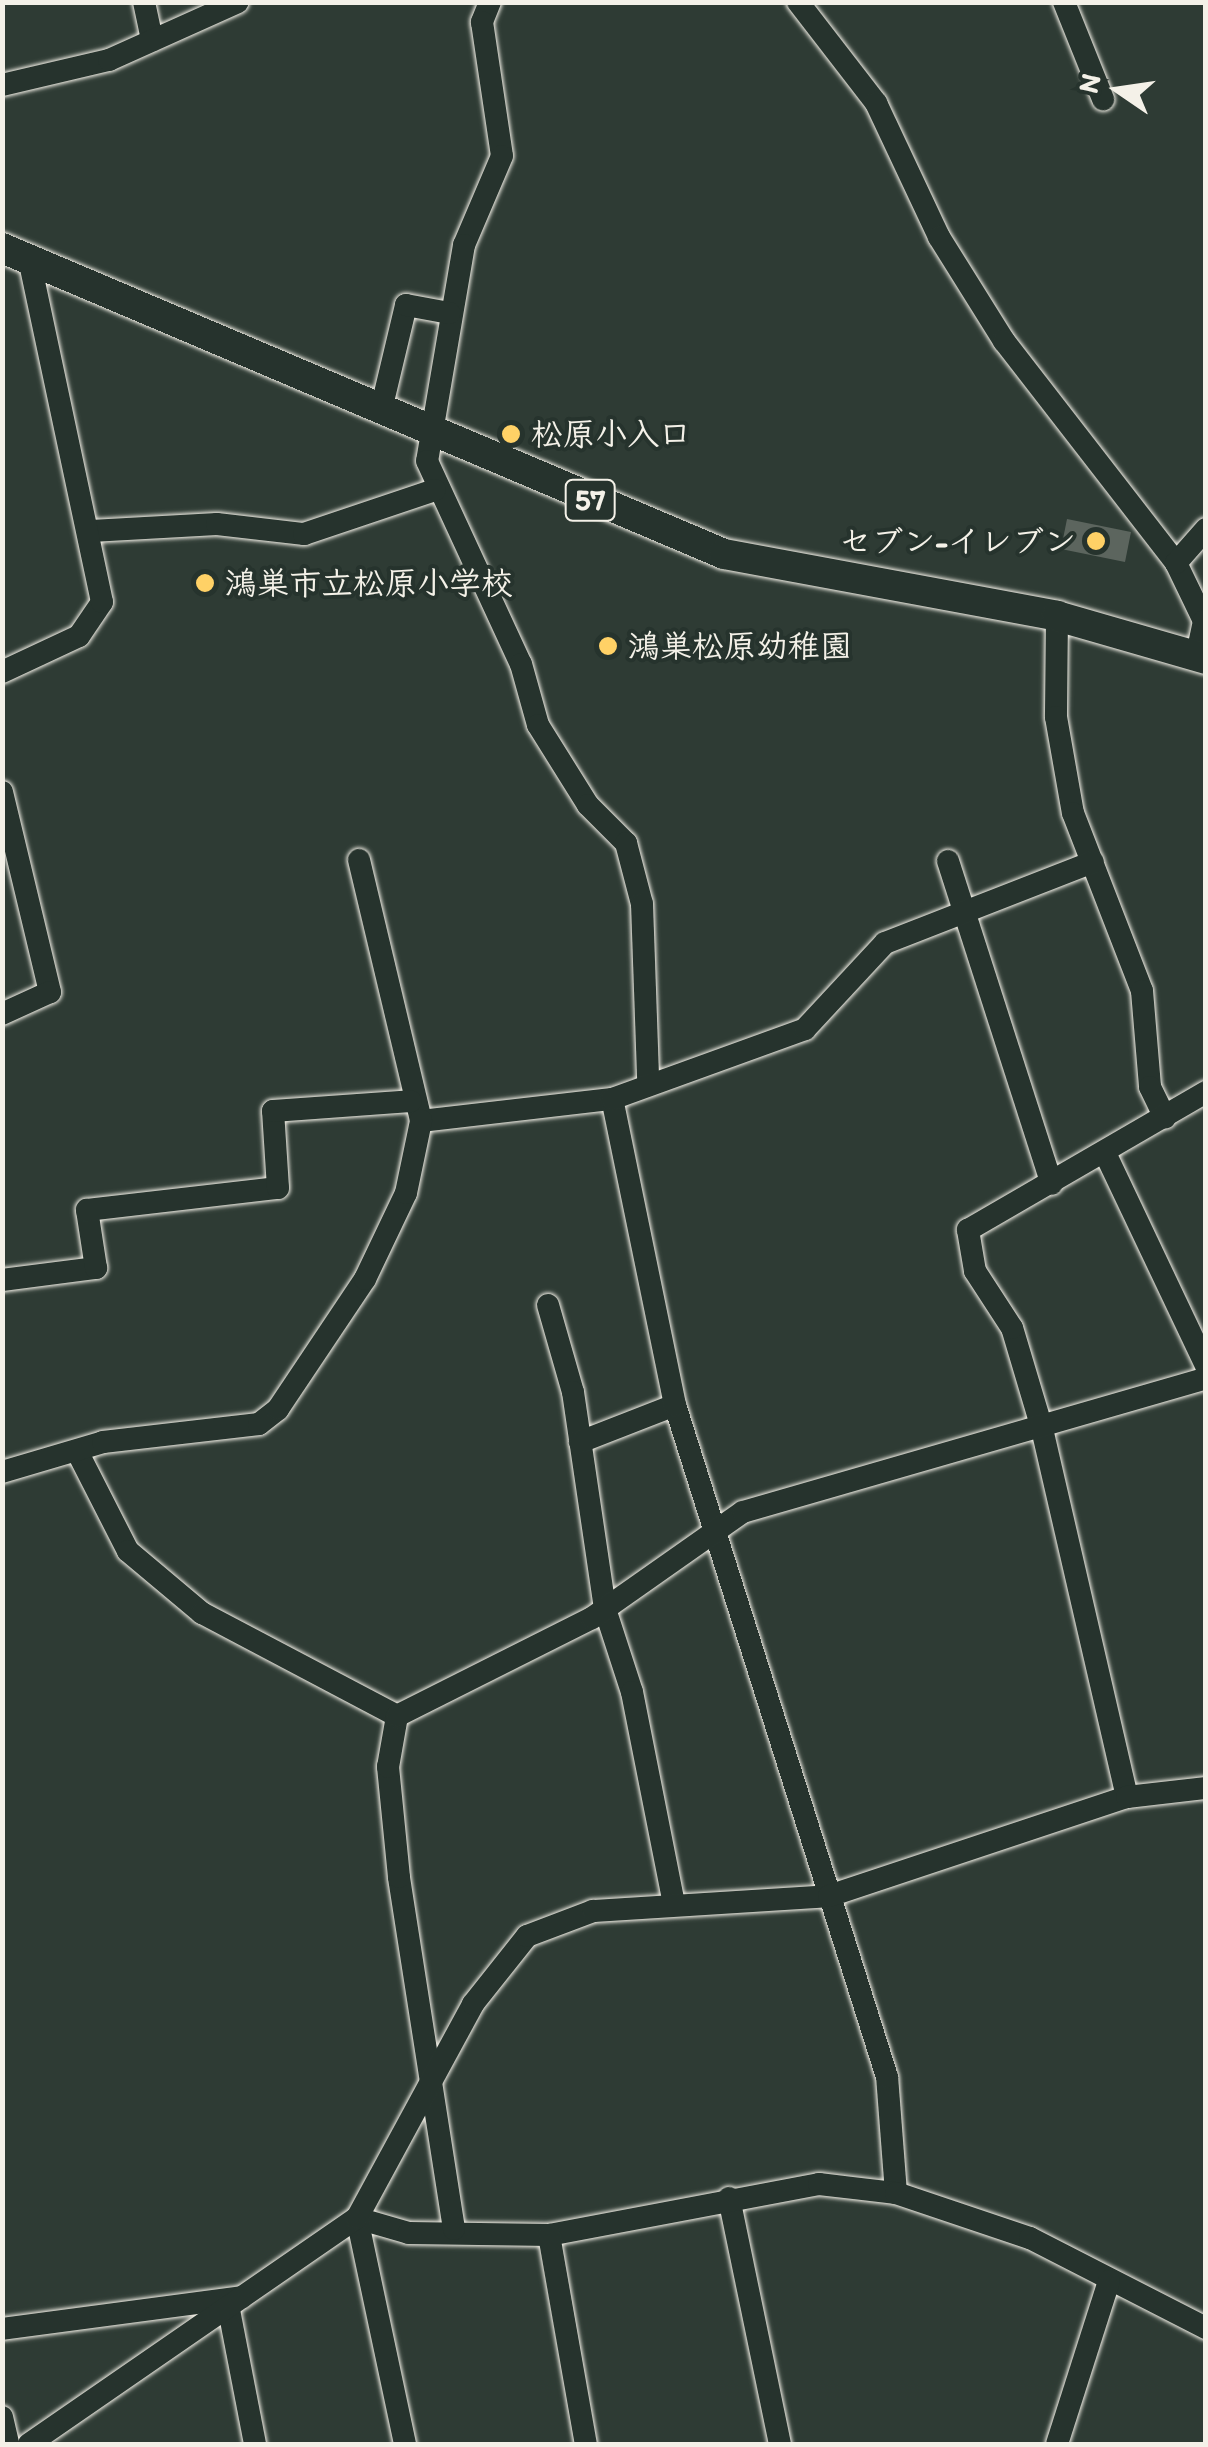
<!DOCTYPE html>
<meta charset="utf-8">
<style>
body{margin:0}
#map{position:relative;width:1208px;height:2447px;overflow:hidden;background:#2e3b34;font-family:Itim,"Klee One",sans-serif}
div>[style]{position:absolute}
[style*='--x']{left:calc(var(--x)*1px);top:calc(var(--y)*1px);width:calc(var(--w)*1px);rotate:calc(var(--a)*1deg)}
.building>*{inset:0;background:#5c655e}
.roads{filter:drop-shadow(0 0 2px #f4f1e8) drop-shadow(0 0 2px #f4f1e8)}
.minor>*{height:22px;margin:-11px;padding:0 11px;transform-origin:11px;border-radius:11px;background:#26332d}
.major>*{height:30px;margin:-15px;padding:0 15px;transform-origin:15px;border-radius:15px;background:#26332d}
.dots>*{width:28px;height:28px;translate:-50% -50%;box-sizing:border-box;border:5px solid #26332d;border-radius:50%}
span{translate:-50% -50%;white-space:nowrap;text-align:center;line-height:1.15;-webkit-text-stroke:8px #26332d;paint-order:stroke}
.shield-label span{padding:2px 8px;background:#26332d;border:2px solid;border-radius:8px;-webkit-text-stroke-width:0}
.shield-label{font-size:30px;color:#f4f1e8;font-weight:700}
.poi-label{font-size:32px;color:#f4f1e8;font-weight:700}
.left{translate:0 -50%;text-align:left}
.right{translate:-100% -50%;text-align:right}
.frame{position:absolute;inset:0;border:5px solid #f4f1e8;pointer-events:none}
.north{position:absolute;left:1068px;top:40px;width:100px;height:100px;-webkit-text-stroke:8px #26332d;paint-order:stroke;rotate:283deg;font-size:28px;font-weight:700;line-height:40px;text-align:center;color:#f4f1e8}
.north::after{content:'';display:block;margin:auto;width:35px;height:45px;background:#f4f1e8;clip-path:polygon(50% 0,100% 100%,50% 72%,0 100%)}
</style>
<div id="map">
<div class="building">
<i style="clip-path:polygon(1067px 519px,1131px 532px,1125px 562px,1061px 549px)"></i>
</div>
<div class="roads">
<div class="minor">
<i style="--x:144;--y:2;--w:39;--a:78"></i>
<i style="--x:490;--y:2;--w:22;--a:112"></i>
<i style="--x:482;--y:22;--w:135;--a:81.5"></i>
<i style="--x:502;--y:156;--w:97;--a:113.1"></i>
<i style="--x:464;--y:245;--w:219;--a:99.7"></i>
<i style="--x:427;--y:461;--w:224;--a:65.2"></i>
<i style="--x:521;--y:664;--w:63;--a:74.4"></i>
<i style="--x:538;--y:725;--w:94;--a:58"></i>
<i style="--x:588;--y:805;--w:54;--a:45"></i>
<i style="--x:626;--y:843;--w:63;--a:75.3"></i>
<i style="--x:642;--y:904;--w:175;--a:88"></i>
<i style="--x:798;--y:2;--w:128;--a:52.3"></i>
<i style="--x:876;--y:103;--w:148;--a:64.8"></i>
<i style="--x:939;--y:237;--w:123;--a:58"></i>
<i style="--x:1004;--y:341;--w:281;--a:52.2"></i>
<i style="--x:1176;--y:563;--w:64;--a:64.2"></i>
<i style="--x:1204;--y:621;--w:35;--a:102"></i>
<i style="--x:1064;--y:2;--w:105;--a:68.1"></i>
<i style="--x:2;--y:85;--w:110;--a:-13.2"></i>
<i style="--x:109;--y:60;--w:141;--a:-24.2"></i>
<i style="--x:381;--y:410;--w:108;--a:-76.6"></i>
<i style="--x:406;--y:305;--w:44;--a:10.5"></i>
<i style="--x:91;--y:531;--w:126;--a:-3.2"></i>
<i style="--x:217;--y:524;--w:88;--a:6.6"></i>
<i style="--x:304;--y:534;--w:138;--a:-18.6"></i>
<i style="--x:1176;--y:563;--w:45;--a:-48.6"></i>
<i style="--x:1057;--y:616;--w:101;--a:90.6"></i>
<i style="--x:1056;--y:717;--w:97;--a:80"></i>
<i style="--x:1073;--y:813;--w:191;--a:68.8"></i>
<i style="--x:1142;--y:991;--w:96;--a:85.2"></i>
<i style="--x:1150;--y:1087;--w:34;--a:64"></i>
<i style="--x:2;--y:672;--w:85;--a:-25.1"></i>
<i style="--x:79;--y:636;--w:41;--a:-55.9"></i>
<i style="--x:102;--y:602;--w:350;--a:-102"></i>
<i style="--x:2;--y:792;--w:206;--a:76.5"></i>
<i style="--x:50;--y:992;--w:53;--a:155.4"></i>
<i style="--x:359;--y:860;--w:268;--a:76.6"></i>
<i style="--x:421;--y:1121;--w:192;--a:-6.6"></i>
<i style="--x:948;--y:861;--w:339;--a:72.2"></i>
<i style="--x:1105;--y:1153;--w:236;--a:64.6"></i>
<i style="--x:2;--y:1280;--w:95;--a:-7.3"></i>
<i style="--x:96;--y:1268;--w:59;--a:-98.8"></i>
<i style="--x:87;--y:1210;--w:192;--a:-6.6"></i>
<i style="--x:278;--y:1188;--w:77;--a:-93.7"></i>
<i style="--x:273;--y:1111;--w:138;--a:-4.1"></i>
<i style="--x:548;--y:1305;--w:91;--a:74"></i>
<i style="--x:573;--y:1392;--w:219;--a:81.6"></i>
<i style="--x:605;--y:1609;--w:87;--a:72"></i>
<i style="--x:632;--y:1692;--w:216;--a:78.8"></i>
<i style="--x:580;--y:1442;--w:102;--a:-21.3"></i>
<i style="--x:77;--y:1451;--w:112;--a:63"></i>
<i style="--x:128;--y:1551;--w:97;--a:40"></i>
<i style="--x:202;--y:1613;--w:221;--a:27.8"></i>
<i style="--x:2;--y:1472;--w:105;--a:-16.5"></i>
<i style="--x:103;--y:1442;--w:157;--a:-6.6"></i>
<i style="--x:259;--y:1424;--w:24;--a:-38"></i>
<i style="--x:278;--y:1409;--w:156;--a:-56.2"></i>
<i style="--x:365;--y:1279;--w:95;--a:-64.5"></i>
<i style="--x:406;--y:1193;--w:74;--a:-78.2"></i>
<i style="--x:1127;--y:1797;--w:382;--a:-103"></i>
<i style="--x:1041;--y:1425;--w:101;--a:-106.6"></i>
<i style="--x:1012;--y:1328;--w:68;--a:-123"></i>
<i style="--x:975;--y:1271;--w:42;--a:-99.7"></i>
<i style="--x:968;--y:1230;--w:275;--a:-30.1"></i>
<i style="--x:896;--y:2193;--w:116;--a:-94.4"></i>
<i style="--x:887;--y:2077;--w:705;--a:-107.51"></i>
<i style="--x:675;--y:1405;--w:312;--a:-101.6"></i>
<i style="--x:612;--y:1099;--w:205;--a:-19.9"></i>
<i style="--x:805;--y:1029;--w:117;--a:-47.1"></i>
<i style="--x:885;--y:943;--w:223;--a:-21.3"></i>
<i style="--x:729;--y:2198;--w:251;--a:78.3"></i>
<i style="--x:357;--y:2218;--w:54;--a:16.1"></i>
<i style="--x:409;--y:2233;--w:140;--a:0.8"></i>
<i style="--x:549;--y:2235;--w:275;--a:-10.7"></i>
<i style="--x:819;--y:2184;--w:78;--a:6.7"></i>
<i style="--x:896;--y:2193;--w:141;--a:18.6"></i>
<i style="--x:1030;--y:2238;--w:198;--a:27.1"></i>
<i style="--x:357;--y:2218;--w:231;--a:78"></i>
<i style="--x:454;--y:2229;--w:356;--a:-98.9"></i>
<i style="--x:399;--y:1877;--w:111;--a:-95.7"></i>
<i style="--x:388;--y:1767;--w:52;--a:-80"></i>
<i style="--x:397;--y:1716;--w:218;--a:-26.7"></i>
<i style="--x:592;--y:1618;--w:184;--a:-35.1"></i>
<i style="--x:743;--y:1512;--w:482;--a:-16.1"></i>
<i style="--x:549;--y:2235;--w:212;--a:80"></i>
<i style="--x:229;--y:2310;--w:136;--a:79"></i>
<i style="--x:2;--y:2329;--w:242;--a:-7.6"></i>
<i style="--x:2;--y:2417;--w:28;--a:77"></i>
<i style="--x:29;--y:2444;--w:398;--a:-34.6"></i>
<i style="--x:357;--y:2218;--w:243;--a:-61.5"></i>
<i style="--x:473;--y:2004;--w:87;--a:-51.5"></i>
<i style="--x:527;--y:1936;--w:71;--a:-20.7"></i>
<i style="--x:593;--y:1911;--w:236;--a:-3.6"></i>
<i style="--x:829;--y:1896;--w:314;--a:-18.4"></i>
<i style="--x:1127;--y:1797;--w:80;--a:-6.5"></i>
<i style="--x:1057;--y:2444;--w:171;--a:-72.3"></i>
</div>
<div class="major">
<i style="--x:2;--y:248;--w:784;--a:22.97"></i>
<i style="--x:724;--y:554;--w:339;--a:10.5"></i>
<i style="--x:1057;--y:616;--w:155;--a:16.1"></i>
</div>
</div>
<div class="dots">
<i style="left:511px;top:434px;background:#ffd166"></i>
<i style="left:1096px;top:541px;background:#ffd166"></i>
<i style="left:205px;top:583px;background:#ffd166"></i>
<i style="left:608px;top:646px;background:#ffd166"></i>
</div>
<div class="shield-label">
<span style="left:590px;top:500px">57</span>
</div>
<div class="poi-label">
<span class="left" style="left:531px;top:434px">松原小入口</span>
<span class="right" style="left:1076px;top:541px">セブン-イレブン</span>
<span class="left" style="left:225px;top:583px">鴻巣市立松原小学校</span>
<span class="left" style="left:628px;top:646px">鴻巣松原幼稚園</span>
</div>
<div class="frame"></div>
<div class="north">N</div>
</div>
